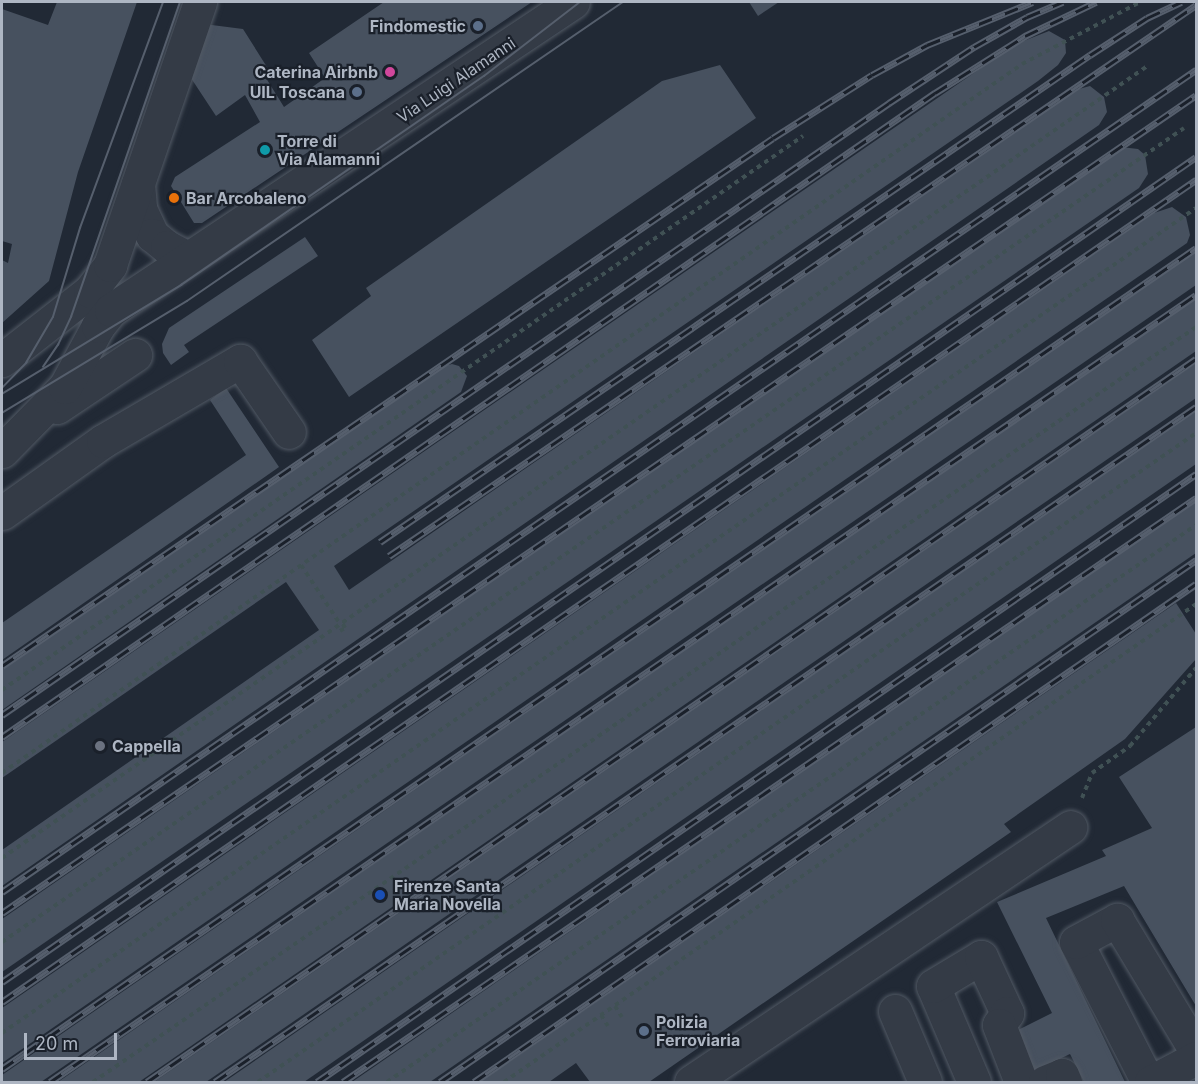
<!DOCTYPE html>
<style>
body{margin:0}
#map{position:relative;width:1198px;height:1084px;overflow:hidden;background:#212935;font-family:Inter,sans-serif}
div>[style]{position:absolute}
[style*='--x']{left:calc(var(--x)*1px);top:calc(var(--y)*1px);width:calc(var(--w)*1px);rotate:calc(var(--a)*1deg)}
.building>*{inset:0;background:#47515f}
.path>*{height:4px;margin-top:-2px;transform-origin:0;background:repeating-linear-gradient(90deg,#405154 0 4.5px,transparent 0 9px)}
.roads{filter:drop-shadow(0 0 2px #515964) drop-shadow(0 0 2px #515964)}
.minor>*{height:33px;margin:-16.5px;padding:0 16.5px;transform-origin:16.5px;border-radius:16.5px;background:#343b46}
.tram>*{height:1.5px;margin:-0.75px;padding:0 0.75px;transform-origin:0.75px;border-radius:0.75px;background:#565f6d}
.rail>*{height:7px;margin-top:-3.5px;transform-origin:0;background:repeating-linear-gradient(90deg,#1a202a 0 14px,#565f6d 0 28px);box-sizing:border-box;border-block:2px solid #565f6d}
.dots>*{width:16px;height:16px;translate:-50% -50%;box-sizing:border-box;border:3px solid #1a202a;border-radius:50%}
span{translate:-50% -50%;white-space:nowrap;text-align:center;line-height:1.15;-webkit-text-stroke:4.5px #1a202a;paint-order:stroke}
.poi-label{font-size:16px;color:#aeb6c3;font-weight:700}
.right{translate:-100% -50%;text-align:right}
.left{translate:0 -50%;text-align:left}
.street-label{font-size:16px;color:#aeb6c3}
.frame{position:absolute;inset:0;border:3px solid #aeb6c3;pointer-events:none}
.scale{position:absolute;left:24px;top:1033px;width:93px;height:27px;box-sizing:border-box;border:3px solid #aeb6c3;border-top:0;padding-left:8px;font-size:18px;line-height:21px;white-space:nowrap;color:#aeb6c3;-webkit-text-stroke:4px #1a202a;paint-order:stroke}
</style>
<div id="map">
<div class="building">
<i style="clip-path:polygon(57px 2px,137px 2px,78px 172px,49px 281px,2px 323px,2px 260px,8px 263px,12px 244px,2px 241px,2px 9px,48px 25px)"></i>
<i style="clip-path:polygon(384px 2px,532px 2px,202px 223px,194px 223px,171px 186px,175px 177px,260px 122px,245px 95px,216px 116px,187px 72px,204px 24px,243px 29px,272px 75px,266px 78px,284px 107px,325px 78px,309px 53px)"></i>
<i style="clip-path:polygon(749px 2px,779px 2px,758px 16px)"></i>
<i style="clip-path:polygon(1049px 31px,1065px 40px,1066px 53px,1058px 65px,1038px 81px,334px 566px,349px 590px,1075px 90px,1090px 86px,1104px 97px,1107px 112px,1099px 125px,2px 886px,2px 850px,319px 630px,286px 582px,2px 778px,2px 742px,1016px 44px)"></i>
<i style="clip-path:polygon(720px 65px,756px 118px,349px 397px,312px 340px,371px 296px,366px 288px,662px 81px)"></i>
<i style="clip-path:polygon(1121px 147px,1138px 149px,1145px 155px,1148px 174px,1139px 188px,2px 972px,2px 919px)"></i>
<i style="clip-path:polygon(1172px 207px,1186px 217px,1190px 235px,1187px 243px,2px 1063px,2px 1008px,1154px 213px)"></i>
<i style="clip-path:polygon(305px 237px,318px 256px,184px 345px,189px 352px,171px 365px,163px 353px,162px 344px,169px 328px)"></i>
<i style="clip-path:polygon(1196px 250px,1196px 285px,41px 1082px,2px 1082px,2px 1075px)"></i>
<i style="clip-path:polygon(1196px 296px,1196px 351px,139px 1082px,58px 1082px)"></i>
<i style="clip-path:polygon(1196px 363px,1196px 398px,206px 1082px,154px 1082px)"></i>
<i style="clip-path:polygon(452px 364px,459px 366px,467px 376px,461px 392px,2px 710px,2px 670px,419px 382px,444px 366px)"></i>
<i style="clip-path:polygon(226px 388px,279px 467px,2px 660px,2px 623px,246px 455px,210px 400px)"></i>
<i style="clip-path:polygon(1196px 410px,1196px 464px,304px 1082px,224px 1082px)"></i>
<i style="clip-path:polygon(1196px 499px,1196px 553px,430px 1082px,352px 1082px)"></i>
<i style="clip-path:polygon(1176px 603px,1196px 634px,1196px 659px,1125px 739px,1004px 824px,1011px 832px,649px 1082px,590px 1082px,576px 1063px,549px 1082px,480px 1082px)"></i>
<i style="clip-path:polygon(1196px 727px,1196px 1006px,1124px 886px,1046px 918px,1125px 1082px,1084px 1082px,1070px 1054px,1028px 1074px,1010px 1034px,1052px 1013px,997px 902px,1106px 856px,1102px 850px,1152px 828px,1119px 777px)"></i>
</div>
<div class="path">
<i style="--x:301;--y:565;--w:71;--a:56.5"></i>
<i style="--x:340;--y:631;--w:6;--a:-31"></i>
<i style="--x:345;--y:628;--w:7;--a:-117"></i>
<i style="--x:2;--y:690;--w:974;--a:-34.67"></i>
<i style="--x:2;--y:773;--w:1242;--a:-34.8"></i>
<i style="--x:1022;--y:64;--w:133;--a:-27.7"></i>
<i style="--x:1082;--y:798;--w:27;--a:-68"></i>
<i style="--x:1092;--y:773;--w:47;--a:-35.4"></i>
<i style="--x:1130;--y:746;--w:102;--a:-49.8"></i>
<i style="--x:2;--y:858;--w:1391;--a:-34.66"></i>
<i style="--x:2;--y:942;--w:1435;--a:-34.55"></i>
<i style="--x:615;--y:1006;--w:13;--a:58"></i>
<i style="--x:601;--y:1015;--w:13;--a:58"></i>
<i style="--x:2;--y:1033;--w:1451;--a:-34.64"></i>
<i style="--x:93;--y:1082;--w:1337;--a:-34.39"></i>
<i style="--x:258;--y:1082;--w:1141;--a:-34.68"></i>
<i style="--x:387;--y:1082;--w:982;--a:-34.55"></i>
<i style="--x:504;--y:1082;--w:841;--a:-34.63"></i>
</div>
<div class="roads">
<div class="minor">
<i style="--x:138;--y:184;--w:25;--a:85"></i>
<i style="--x:140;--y:209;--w:29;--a:65"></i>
<i style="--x:152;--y:235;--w:19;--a:39"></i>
<i style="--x:167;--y:247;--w:24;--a:28"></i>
<i style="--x:2;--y:360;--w:112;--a:-38.1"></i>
<i style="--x:90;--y:291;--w:33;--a:-52"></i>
<i style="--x:110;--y:265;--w:278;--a:-71.1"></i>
<i style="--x:57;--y:407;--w:94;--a:-33.7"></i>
<i style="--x:2;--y:451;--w:90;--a:-45.5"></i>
<i style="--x:65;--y:387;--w:69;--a:-61.6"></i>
<i style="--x:98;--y:326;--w:21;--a:-51"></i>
<i style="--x:111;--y:310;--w:555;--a:-33.69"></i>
<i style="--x:2;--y:513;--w:124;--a:-35.5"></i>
<i style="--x:103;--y:441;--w:159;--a:-30.3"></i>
<i style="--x:240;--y:361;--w:86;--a:55.4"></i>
<i style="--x:895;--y:1011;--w:77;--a:67.1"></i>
<i style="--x:691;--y:1082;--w:457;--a:-33.9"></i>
<i style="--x:974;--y:1082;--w:104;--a:-113.1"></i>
<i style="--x:933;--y:986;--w:56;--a:-31.1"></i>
<i style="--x:981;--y:957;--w:62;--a:65.1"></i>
<i style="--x:1007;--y:1013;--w:14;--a:124"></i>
<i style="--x:999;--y:1025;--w:61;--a:68.9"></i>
<i style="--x:1045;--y:1082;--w:18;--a:-22"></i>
<i style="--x:1062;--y:1075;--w:8;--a:67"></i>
<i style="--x:1148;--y:1082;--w:157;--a:-117.2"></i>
<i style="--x:1076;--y:942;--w:47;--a:-28.2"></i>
<i style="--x:1117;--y:920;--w:153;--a:58.9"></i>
<i style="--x:1151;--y:1082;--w:51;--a:-28.1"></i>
</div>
</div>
<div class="tram">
<i style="--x:43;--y:367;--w:27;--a:-56"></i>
<i style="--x:58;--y:345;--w:31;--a:-65"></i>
<i style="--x:71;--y:317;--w:333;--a:-70.9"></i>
<i style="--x:2;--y:388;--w:35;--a:-46"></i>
<i style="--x:26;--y:363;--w:53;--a:-59.6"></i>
<i style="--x:53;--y:317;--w:93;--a:-73.1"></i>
<i style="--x:80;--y:228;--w:241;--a:-69.8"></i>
<i style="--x:2;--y:394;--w:210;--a:-31.3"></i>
<i style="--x:181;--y:285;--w:368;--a:-34.6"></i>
<i style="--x:484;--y:76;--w:121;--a:-37.6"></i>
<i style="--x:2;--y:413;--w:216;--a:-31.2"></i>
<i style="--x:187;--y:301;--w:529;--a:-34.44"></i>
</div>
<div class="rail">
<i style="--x:380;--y:542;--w:861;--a:-34.45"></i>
<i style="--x:1090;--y:55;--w:68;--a:-33"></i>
<i style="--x:1147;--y:18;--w:38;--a:-25"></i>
<i style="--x:389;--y:556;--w:977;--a:-34.32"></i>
<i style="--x:2;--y:666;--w:934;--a:-34.4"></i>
<i style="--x:773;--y:138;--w:117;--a:-32.5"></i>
<i style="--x:872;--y:75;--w:63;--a:-28.6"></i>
<i style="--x:927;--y:45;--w:114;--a:-22.1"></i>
<i style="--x:2;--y:715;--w:1078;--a:-34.6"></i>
<i style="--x:889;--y:103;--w:102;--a:-33.4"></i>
<i style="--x:974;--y:47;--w:61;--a:-29.5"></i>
<i style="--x:1027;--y:17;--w:39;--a:-23"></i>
<i style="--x:2;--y:737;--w:1134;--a:-34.62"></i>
<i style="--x:935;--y:93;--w:107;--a:-32.3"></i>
<i style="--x:1025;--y:36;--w:79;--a:-25.6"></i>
<i style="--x:2;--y:892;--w:1450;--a:-34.55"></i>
<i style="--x:2;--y:913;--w:1447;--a:-34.41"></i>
<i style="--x:2;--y:982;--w:1451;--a:-34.64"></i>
<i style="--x:2;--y:1002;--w:1450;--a:-34.55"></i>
<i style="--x:2;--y:1069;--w:1449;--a:-34.51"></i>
<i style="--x:50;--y:1082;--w:1390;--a:-34.48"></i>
<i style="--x:147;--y:1082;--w:1274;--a:-34.58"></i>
<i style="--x:215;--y:1082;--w:1191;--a:-34.53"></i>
<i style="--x:317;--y:1082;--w:1069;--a:-34.67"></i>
<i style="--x:343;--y:1082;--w:1034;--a:-34.4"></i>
<i style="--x:440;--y:1082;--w:919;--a:-34.62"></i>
<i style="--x:474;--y:1082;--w:877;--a:-34.6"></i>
</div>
<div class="dots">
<i style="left:478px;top:26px;background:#5c6f8a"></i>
<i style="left:390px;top:72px;background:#d1479c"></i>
<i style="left:357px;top:92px;background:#5c6f8a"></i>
<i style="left:265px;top:150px;background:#0f9aa8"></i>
<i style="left:174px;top:198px;background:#e8710a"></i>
<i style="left:100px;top:746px;background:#6b7280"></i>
<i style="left:380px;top:895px;background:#1a4fb4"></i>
<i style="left:644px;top:1031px;background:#5c6f8a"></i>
</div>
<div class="poi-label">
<span class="right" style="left:466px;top:26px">Findomestic</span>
<span class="right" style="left:378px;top:72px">Caterina Airbnb</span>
<span class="right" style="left:345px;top:92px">UIL Toscana</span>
<span class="left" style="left:277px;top:150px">Torre di<br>Via Alamanni</span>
<span class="left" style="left:186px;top:198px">Bar Arcobaleno</span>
<span class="left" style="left:112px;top:746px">Cappella</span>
<span class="left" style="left:394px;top:895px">Firenze Santa<br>Maria Novella</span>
<span class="left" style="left:656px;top:1031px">Polizia<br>Ferroviaria</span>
</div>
<div class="street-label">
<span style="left:456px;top:80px;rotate:-34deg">Via Luigi Alamanni</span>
</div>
<div class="frame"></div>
<div class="scale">20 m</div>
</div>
